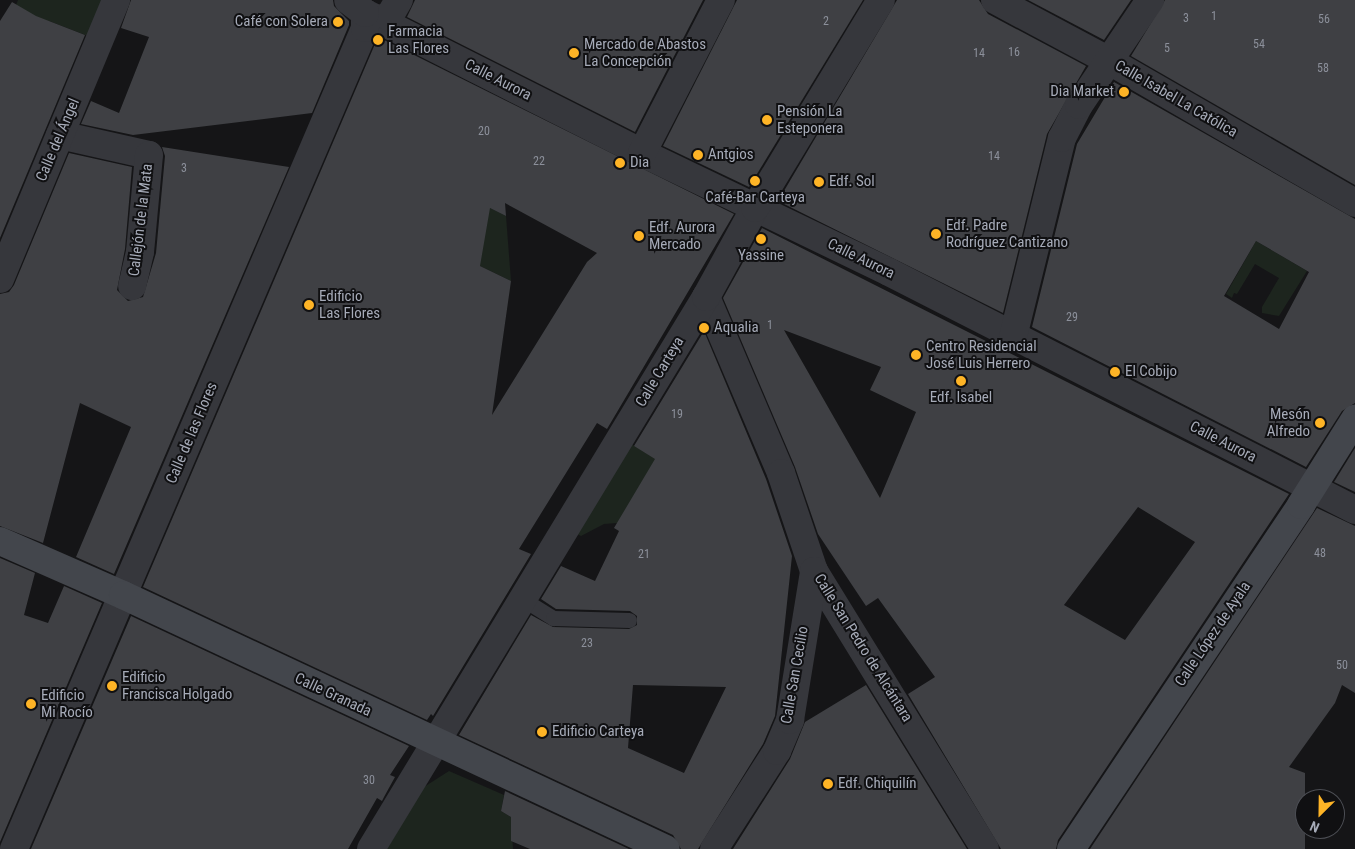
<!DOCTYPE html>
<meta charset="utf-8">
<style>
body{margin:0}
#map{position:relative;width:1355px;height:849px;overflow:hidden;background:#151517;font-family:"Roboto Condensed",sans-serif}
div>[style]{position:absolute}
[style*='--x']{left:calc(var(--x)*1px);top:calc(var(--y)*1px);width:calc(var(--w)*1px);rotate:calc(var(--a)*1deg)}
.green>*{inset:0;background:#1d251e}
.building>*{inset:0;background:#3f4044}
.lane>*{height:15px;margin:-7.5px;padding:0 7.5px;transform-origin:7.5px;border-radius:7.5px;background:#36373c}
.street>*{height:28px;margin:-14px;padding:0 14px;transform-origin:14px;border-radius:14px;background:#36373c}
.secondary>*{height:28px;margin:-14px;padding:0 14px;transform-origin:14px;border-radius:14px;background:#43464c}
.dots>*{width:14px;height:14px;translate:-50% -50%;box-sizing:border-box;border:2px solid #101012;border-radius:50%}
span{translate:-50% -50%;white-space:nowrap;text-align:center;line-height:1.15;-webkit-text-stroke:4px #101012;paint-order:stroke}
.number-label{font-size:12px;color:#8c909b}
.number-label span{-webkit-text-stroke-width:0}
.poi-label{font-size:15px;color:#a6abb8}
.right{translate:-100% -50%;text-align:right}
.left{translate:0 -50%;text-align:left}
.street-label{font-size:15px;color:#a6abb8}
.north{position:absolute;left:1295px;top:789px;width:50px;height:50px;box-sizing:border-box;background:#101012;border:1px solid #4c4e54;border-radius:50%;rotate:203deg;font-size:14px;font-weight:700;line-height:20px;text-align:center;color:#a6abb8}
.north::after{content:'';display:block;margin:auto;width:18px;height:22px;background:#feb426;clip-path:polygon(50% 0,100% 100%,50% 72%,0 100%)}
</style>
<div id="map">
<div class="green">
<i style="clip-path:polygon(18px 0,103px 0,88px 36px,49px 21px,45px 31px,16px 5px)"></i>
<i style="clip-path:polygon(478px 202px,506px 216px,511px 281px,480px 266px)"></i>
<i style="clip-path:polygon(1256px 241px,1307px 271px,1279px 316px,1262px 313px,1262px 307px,1279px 278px,1255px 264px,1237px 294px,1234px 293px,1232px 298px,1226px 294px)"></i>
<i style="clip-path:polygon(628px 442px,685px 477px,617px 523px,604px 524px,581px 536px,575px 533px)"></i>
<i style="clip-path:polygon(449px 771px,504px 795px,501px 811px,511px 817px,513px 849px,387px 849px,424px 787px)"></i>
</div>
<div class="building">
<i style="clip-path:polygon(131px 0,333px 0,334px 6px,349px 21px,349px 25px,312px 113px,133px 135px,81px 124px,91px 101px,119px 113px,149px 37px,121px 28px)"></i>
<i style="clip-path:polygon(415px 0,703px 0,635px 132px,407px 17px)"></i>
<i style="clip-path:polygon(737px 0,863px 0,749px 187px,663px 146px)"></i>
<i style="clip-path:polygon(897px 0,979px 0,988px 14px,1086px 66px,1047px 134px,1003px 313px,778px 201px)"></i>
<i style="clip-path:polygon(1028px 0,1131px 0,1104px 40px)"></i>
<i style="clip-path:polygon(1165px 0,1355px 0,1355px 185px,1131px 56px)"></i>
<i style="clip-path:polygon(12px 2px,36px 16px,85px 35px,0 238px,0 21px)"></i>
<i style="clip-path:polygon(evenodd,378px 37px,734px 214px,607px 429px,597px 423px,519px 549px,531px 554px,433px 716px,431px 714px,427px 720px,143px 587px,378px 37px,505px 203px,597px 253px,587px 262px,492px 415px,511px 281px,480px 266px,490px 208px,506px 216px,505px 203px)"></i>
<i style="clip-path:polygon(evenodd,1114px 82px,1355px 219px,1355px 403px,1342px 411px,1306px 467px,1032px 327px,1077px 144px,1114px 82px,1256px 241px,1309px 272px,1279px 329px,1224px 296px,1256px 241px)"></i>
<i style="clip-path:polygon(162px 147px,289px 167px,114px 574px,76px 557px,131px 427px,80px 403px,43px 543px,0 526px,0 294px,9px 292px,14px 285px,69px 153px,132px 167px,125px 249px,117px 290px,128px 301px,143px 297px,156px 253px,165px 156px)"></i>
<i style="clip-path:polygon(evenodd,762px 228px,1289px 494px,1058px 840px,1056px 849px,1001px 849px,908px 694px,935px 677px,878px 598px,866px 606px,818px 534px,795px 467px,723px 298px,762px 228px,784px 330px,881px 367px,870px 390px,916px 412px,880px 498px,784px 330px,762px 228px,1138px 507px,1195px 542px,1125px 640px,1064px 605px,1138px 507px)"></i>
<i style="clip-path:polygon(evenodd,704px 331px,766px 479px,792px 556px,775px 716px,763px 744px,698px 849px,681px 849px,673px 835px,459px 735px,531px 615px,553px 627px,629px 629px,637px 625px,637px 616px,630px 611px,556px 609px,541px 599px,561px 566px,595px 581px,619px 531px,614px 528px,655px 459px,634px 446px,704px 331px,633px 685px,726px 687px,684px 773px,628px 748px,633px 685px)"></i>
<i style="clip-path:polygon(1355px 448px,1355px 492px,1334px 482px)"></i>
<i style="clip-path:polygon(1317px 508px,1355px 526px,1355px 693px,1342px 685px,1335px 703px,1289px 767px,1305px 773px,1305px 849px,1090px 849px)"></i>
<i style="clip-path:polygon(0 558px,35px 573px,24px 615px,48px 623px,64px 586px,102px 603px,0 842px)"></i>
<i style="clip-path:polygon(131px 616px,409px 746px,390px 775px,395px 777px,384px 797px,382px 801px,377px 798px,348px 849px,31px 849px)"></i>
<i style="clip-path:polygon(866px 685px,967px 849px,733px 849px,790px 759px,805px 722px)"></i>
<i style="clip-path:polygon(505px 791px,629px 849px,530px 849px,511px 841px,511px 817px,501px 811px)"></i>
</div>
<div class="lane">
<i style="--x:521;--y:598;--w:38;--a:32"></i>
<i style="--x:553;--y:618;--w:76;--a:1.5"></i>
</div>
<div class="street">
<i style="--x:995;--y:0;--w:132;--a:28.1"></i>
<i style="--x:1111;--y:62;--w:282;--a:30"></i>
<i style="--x:365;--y:13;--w:310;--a:26.8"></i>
<i style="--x:642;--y:153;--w:274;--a:25.7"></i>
<i style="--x:889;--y:272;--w:523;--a:27.05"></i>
<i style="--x:377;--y:19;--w:12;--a:-9"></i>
<i style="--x:389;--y:17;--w:20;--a:-60"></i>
<i style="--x:60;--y:135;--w:91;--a:12.7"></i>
<i style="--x:149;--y:155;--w:97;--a:95.3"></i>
<i style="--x:140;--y:252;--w:35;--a:103"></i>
<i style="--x:642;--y:153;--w:172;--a:-62.7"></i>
<i style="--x:0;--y:279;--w:302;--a:-67.4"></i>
<i style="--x:706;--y:297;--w:191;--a:66.9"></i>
<i style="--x:781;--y:473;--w:103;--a:71.4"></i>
<i style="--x:814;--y:571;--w:326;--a:58.4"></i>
<i style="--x:1013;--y:337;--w:205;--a:-76.2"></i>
<i style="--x:1062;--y:138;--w:37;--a:-63"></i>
<i style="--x:1079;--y:105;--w:127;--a:-55.9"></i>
<i style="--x:14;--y:849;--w:893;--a:-66.85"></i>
<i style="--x:365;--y:28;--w:15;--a:-90"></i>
<i style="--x:365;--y:13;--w:21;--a:-143"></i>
<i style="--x:371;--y:849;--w:646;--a:-58.75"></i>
<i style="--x:706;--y:297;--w:102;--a:-61.2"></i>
<i style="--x:755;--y:208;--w:243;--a:-58.8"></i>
<i style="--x:714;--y:849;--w:117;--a:-57.3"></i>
<i style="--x:777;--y:751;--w:34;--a:-67"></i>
<i style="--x:790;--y:720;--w:151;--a:-80.8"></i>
</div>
<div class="secondary">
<i style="--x:0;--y:541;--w:134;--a:23.7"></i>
<i style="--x:123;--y:595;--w:599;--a:25.07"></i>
<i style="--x:1071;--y:849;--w:414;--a:-56.2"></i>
<i style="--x:1301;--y:505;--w:102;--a:-57.9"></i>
</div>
<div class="dots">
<i style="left:338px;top:22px;background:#feb426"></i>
<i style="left:378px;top:40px;background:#feb426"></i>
<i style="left:574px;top:53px;background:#feb426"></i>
<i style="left:1124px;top:92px;background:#feb426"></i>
<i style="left:767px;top:120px;background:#feb426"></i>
<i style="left:698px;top:155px;background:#feb426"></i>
<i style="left:620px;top:163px;background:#feb426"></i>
<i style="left:755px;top:181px;background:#feb426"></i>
<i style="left:819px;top:182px;background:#feb426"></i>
<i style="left:936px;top:234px;background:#feb426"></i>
<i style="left:639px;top:236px;background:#feb426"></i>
<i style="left:761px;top:239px;background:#feb426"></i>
<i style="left:309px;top:305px;background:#feb426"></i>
<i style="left:704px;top:328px;background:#feb426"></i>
<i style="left:916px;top:355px;background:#feb426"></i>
<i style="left:1115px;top:372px;background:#feb426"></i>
<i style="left:961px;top:381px;background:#feb426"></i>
<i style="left:1320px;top:423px;background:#feb426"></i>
<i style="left:112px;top:686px;background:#feb426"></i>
<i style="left:31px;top:704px;background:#feb426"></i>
<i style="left:542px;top:732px;background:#feb426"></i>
<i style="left:828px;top:784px;background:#feb426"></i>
</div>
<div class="number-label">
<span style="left:1214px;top:17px">1</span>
<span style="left:1186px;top:19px">3</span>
<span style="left:1324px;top:20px">56</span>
<span style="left:826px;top:22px">2</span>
<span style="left:1259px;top:45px">54</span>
<span style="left:1167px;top:49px">5</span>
<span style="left:1014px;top:53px">16</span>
<span style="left:979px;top:54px">14</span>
<span style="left:1323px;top:69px">58</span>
<span style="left:484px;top:132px">20</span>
<span style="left:994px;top:157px">14</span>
<span style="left:539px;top:162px">22</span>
<span style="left:184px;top:169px">3</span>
<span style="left:1072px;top:318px">29</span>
<span style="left:770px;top:326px">1</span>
<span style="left:677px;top:415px">19</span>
<span style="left:1320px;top:554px">48</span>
<span style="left:644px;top:555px">21</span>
<span style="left:587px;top:644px">23</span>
<span style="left:1342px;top:666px">50</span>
<span style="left:369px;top:781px">30</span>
</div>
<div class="poi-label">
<span class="right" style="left:328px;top:22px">Café con Solera</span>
<span class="left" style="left:388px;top:40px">Farmacia<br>Las Flores</span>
<span class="left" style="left:584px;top:53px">Mercado de Abastos<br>La Concepción</span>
<span class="right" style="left:1114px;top:92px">Dia Market</span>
<span class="left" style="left:777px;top:120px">Pensión La<br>Esteponera</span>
<span class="left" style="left:708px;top:155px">Antgios</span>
<span class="left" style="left:630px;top:163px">Dia</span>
<span class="left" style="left:829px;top:182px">Edf. Sol</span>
<span style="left:755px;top:198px">Café-Bar Carteya</span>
<span class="left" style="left:946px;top:234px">Edf. Padre<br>Rodríguez Cantizano</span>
<span class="left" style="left:649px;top:236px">Edf. Aurora<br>Mercado</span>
<span style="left:761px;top:256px">Yassine</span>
<span class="left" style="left:319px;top:305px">Edificio<br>Las Flores</span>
<span class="left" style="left:714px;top:328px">Aqualia</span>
<span class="left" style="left:926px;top:355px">Centro Residencial<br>José Luis Herrero</span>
<span class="left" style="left:1125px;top:372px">El Cobijo</span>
<span style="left:961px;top:398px">Edf. Isabel</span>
<span class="right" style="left:1310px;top:423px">Mesón<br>Alfredo</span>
<span class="left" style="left:122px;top:686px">Edificio<br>Francisca Holgado</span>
<span class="left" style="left:41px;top:704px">Edificio<br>Mi Rocío</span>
<span class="left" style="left:552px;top:732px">Edificio Carteya</span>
<span class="left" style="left:838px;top:784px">Edf. Chiquilín</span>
</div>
<div class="street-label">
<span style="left:498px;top:80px;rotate:27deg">Calle Aurora</span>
<span style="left:1176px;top:99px;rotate:30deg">Calle Isabel La Católica</span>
<span style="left:58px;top:140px;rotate:-67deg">Calle del Ángel</span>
<span style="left:141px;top:220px;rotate:-83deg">Callejón de la Mata</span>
<span style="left:861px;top:259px;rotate:26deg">Calle Aurora</span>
<span style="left:660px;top:372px;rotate:-59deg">Calle Carteya</span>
<span style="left:192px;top:433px;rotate:-67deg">Calle de las Flores</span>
<span style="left:1223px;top:442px;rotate:27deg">Calle Aurora</span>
<span style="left:1213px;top:634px;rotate:-56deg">Calle López de Ayala</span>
<span style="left:863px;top:648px;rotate:58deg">Calle San Pedro de Alcántara</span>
<span style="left:795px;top:675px;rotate:-80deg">Calle San Cecilio</span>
<span style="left:333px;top:695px;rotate:25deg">Calle Granada</span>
</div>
<div class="north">N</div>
</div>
